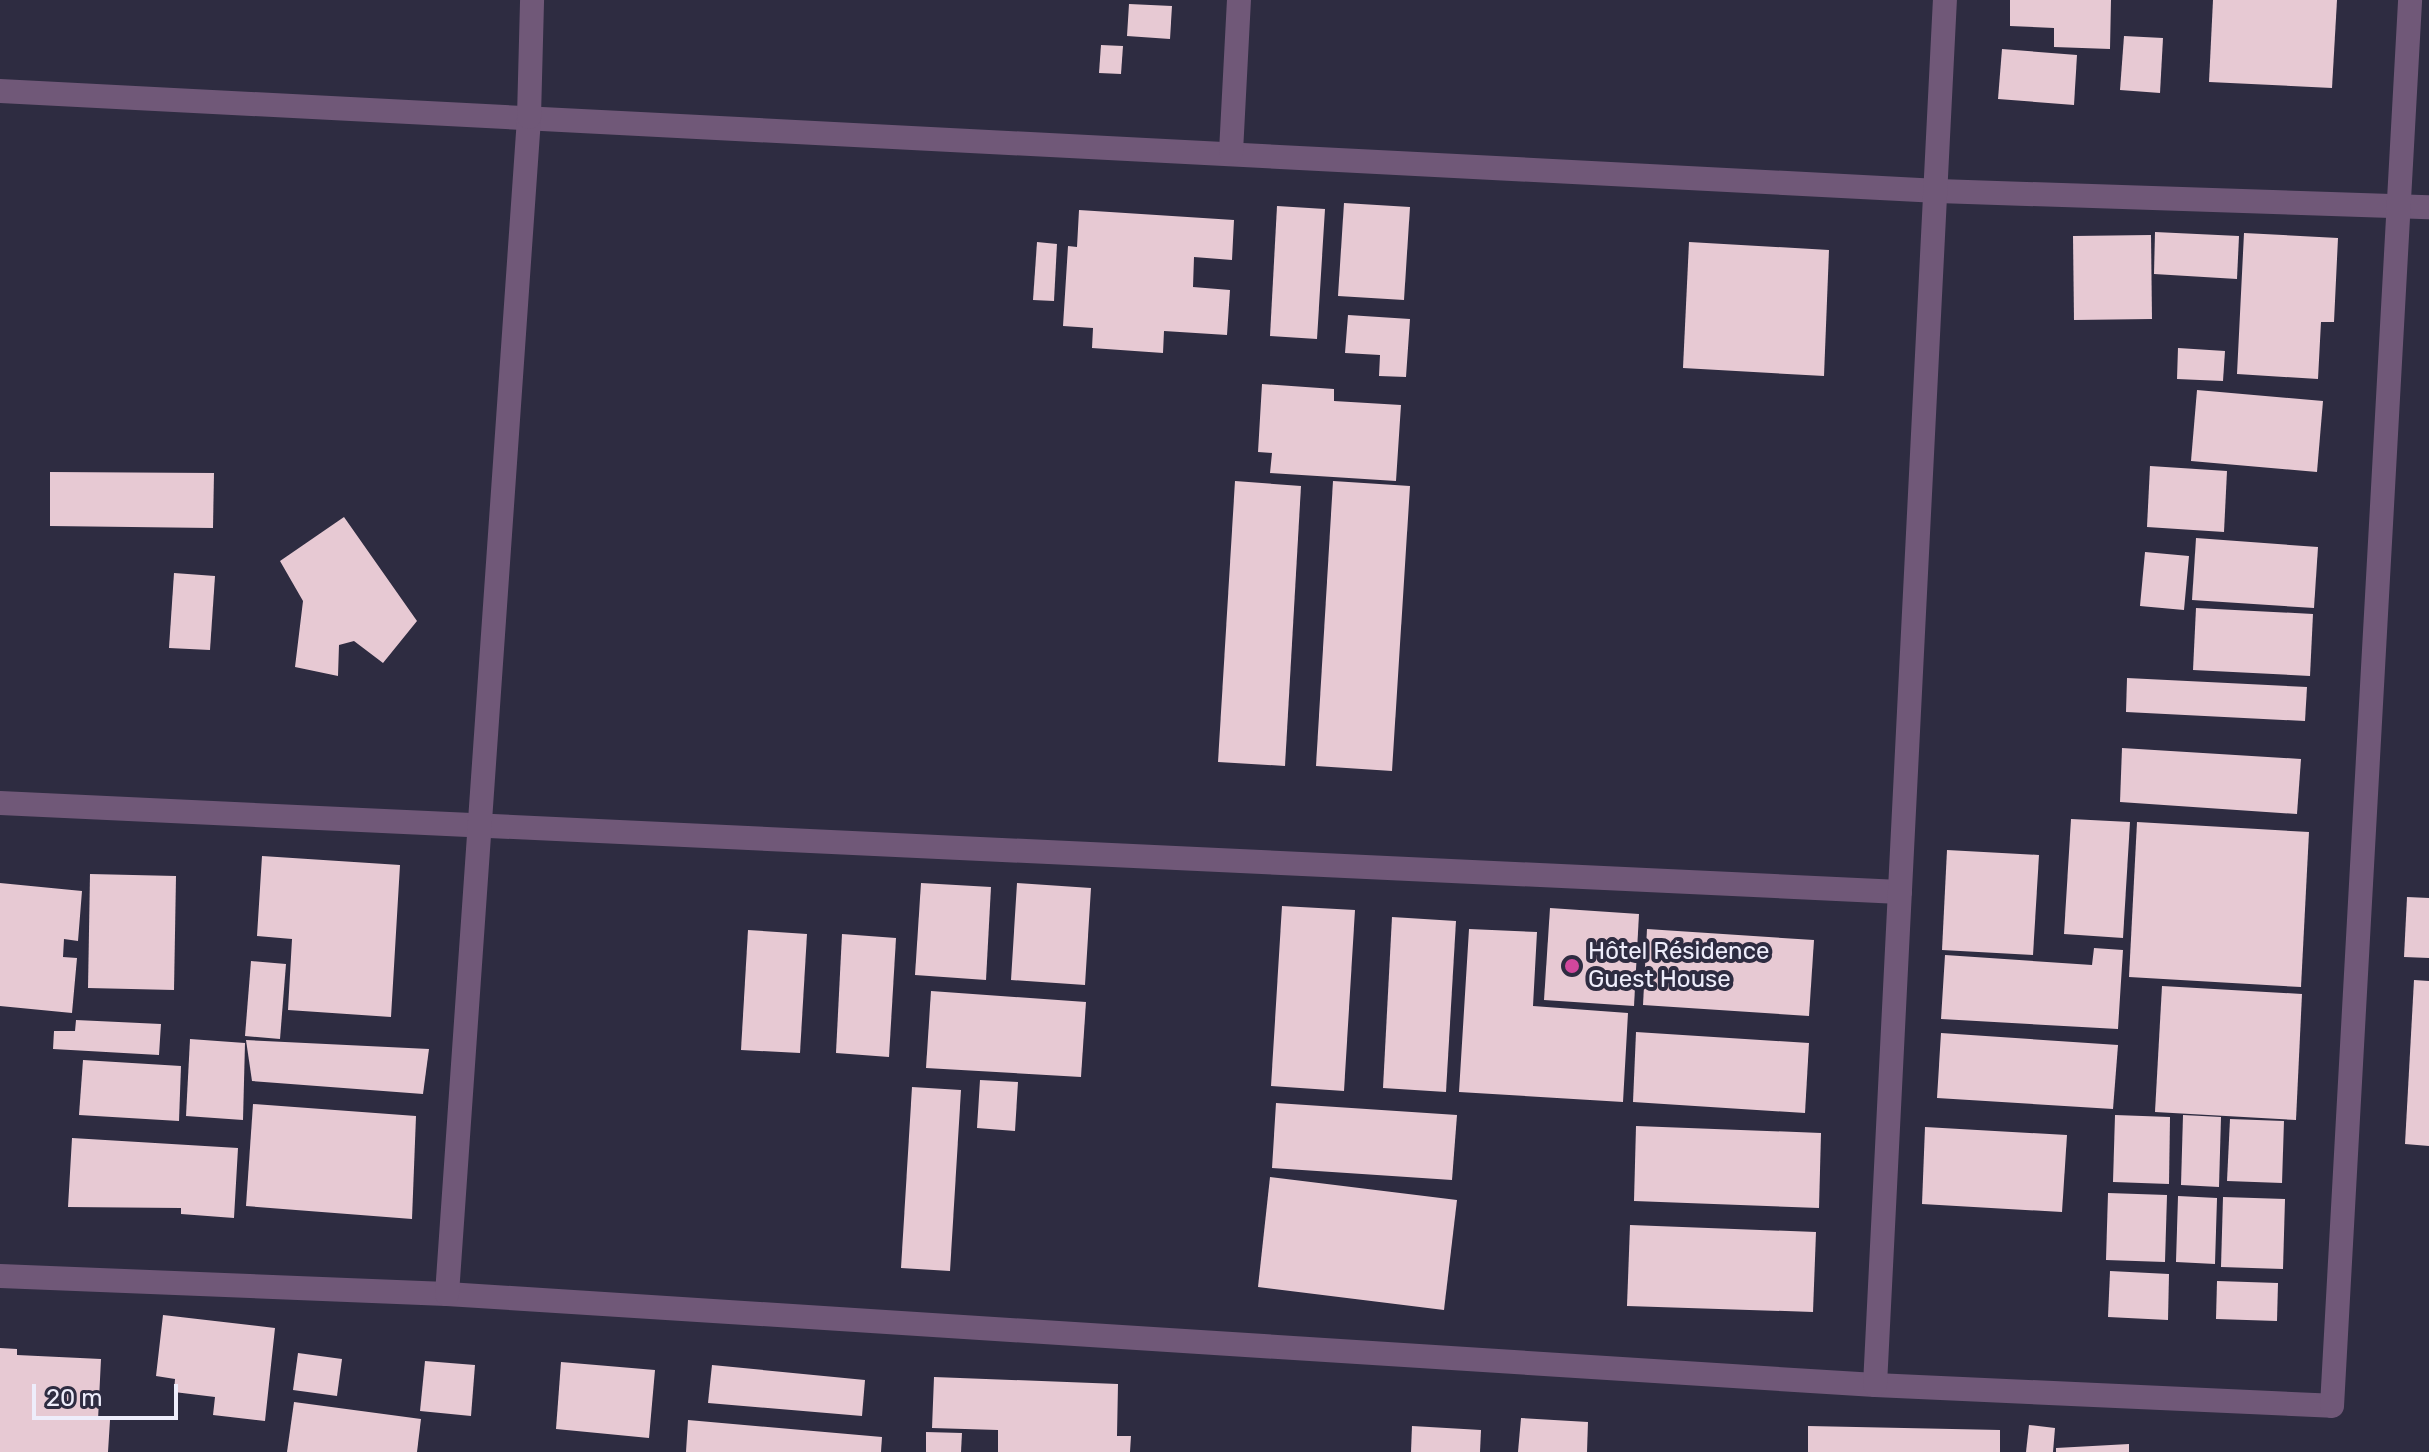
<!DOCTYPE html>
<meta charset="utf-8">
<style>
body{margin:0}
#map{position:relative;width:2429px;height:1452px;overflow:hidden;background:#2e2c41;font-family:Rubik,sans-serif}
div>[style]{position:absolute}
[style*='--x']{left:calc(var(--x)*1px);top:calc(var(--y)*1px);width:calc(var(--w)*1px);rotate:calc(var(--a)*1deg)}
.building>*{inset:0;background:#e7c9d3}
.minor>*{height:24px;margin:-12px;padding:0 12px;transform-origin:12px;border-radius:12px;background:#705878}
.dots>*{width:22px;height:22px;translate:-50% -50%;box-sizing:border-box;border:4px solid #2e2c41;border-radius:50%}
span{translate:-50% -50%;white-space:nowrap;text-align:center;line-height:1.15;-webkit-text-stroke:8px #2e2c41;paint-order:stroke}
.poi-label{font-size:24px;color:#eeedfb}
.left{translate:0 -50%;text-align:left}
.scale{position:absolute;left:32px;top:1384px;width:146px;height:36px;box-sizing:border-box;border:4px solid #eeedfb;border-top:0;padding-left:10px;font-size:24px;line-height:28px;white-space:nowrap;color:#eeedfb;-webkit-text-stroke:6px #2e2c41;paint-order:stroke}
</style>
<div id="map">
<div class="building">
<i style="clip-path:polygon(2010px 0,2111px 0,2110px 49px,2054px 47px,2054px 28px,2010px 26px)"></i>
<i style="clip-path:polygon(2213px 0,2337px 0,2332px 88px,2209px 82px)"></i>
<i style="clip-path:polygon(1129px 4px,1172px 6px,1170px 39px,1127px 36px)"></i>
<i style="clip-path:polygon(2124px 36px,2163px 38px,2160px 93px,2120px 90px)"></i>
<i style="clip-path:polygon(1101px 45px,1123px 46px,1121px 74px,1099px 73px)"></i>
<i style="clip-path:polygon(2002px 49px,2077px 55px,2074px 105px,1998px 99px)"></i>
<i style="clip-path:polygon(1344px 203px,1410px 207px,1404px 300px,1338px 296px)"></i>
<i style="clip-path:polygon(1277px 206px,1325px 209px,1317px 339px,1270px 336px)"></i>
<i style="clip-path:polygon(1079px 210px,1234px 220px,1232px 260px,1194px 257px,1193px 287px,1230px 290px,1227px 335px,1164px 331px,1163px 353px,1092px 348px,1093px 328px,1063px 326px,1068px 246px,1077px 247px)"></i>
<i style="clip-path:polygon(2155px 232px,2239px 236px,2237px 279px,2154px 274px)"></i>
<i style="clip-path:polygon(2244px 233px,2338px 238px,2334px 322px,2321px 322px,2318px 379px,2237px 374px)"></i>
<i style="clip-path:polygon(2151px 235px,2152px 319px,2074px 320px,2073px 236px)"></i>
<i style="clip-path:polygon(1037px 242px,1057px 244px,1054px 301px,1033px 300px)"></i>
<i style="clip-path:polygon(1689px 242px,1829px 250px,1824px 376px,1683px 368px)"></i>
<i style="clip-path:polygon(1348px 315px,1410px 319px,1406px 377px,1379px 376px,1380px 355px,1345px 353px)"></i>
<i style="clip-path:polygon(2178px 348px,2225px 351px,2223px 381px,2177px 379px)"></i>
<i style="clip-path:polygon(1262px 384px,1334px 389px,1334px 401px,1401px 405px,1396px 481px,1270px 473px,1272px 453px,1258px 452px)"></i>
<i style="clip-path:polygon(2197px 390px,2323px 401px,2317px 472px,2191px 461px)"></i>
<i style="clip-path:polygon(2150px 466px,2227px 471px,2224px 532px,2147px 527px)"></i>
<i style="clip-path:polygon(50px 472px,214px 473px,213px 528px,50px 526px)"></i>
<i style="clip-path:polygon(1235px 481px,1301px 486px,1285px 766px,1218px 762px)"></i>
<i style="clip-path:polygon(1333px 481px,1410px 486px,1392px 771px,1316px 766px)"></i>
<i style="clip-path:polygon(344px 517px,417px 621px,383px 663px,354px 641px,339px 645px,338px 676px,295px 667px,303px 601px,280px 561px)"></i>
<i style="clip-path:polygon(2196px 538px,2318px 547px,2314px 608px,2192px 600px)"></i>
<i style="clip-path:polygon(2145px 552px,2189px 556px,2184px 610px,2140px 606px)"></i>
<i style="clip-path:polygon(174px 573px,215px 576px,210px 650px,169px 648px)"></i>
<i style="clip-path:polygon(2196px 608px,2313px 614px,2310px 676px,2193px 670px)"></i>
<i style="clip-path:polygon(2127px 678px,2307px 687px,2305px 721px,2126px 712px)"></i>
<i style="clip-path:polygon(2122px 748px,2301px 759px,2297px 814px,2120px 802px)"></i>
<i style="clip-path:polygon(2071px 819px,2130px 822px,2123px 938px,2064px 934px)"></i>
<i style="clip-path:polygon(2137px 822px,2309px 832px,2301px 987px,2129px 977px)"></i>
<i style="clip-path:polygon(1947px 850px,2039px 855px,2033px 955px,1942px 950px)"></i>
<i style="clip-path:polygon(262px 856px,400px 865px,391px 1017px,288px 1010px,292px 939px,257px 936px)"></i>
<i style="clip-path:polygon(90px 874px,176px 876px,174px 990px,88px 988px)"></i>
<i style="clip-path:polygon(0 883px,82px 891px,78px 941px,64px 939px,63px 957px,77px 958px,72px 1013px,0 1006px)"></i>
<i style="clip-path:polygon(921px 883px,991px 887px,986px 980px,915px 975px)"></i>
<i style="clip-path:polygon(1017px 883px,1091px 888px,1085px 985px,1011px 980px)"></i>
<i style="clip-path:polygon(2407px 897px,2429px 898px,2429px 958px,2404px 957px)"></i>
<i style="clip-path:polygon(1282px 906px,1355px 910px,1344px 1091px,1271px 1086px)"></i>
<i style="clip-path:polygon(1550px 908px,1639px 914px,1634px 1006px,1544px 1000px)"></i>
<i style="clip-path:polygon(1392px 917px,1456px 921px,1446px 1092px,1383px 1088px)"></i>
<i style="clip-path:polygon(1469px 929px,1537px 932px,1533px 1006px,1628px 1013px,1623px 1102px,1459px 1092px)"></i>
<i style="clip-path:polygon(1647px 929px,1814px 940px,1809px 1016px,1643px 1005px)"></i>
<i style="clip-path:polygon(748px 930px,807px 934px,800px 1053px,741px 1050px)"></i>
<i style="clip-path:polygon(842px 934px,896px 938px,889px 1057px,836px 1053px)"></i>
<i style="clip-path:polygon(2094px 948px,2123px 950px,2118px 1029px,1941px 1019px,1945px 955px,2092px 965px)"></i>
<i style="clip-path:polygon(251px 961px,286px 964px,280px 1039px,245px 1036px)"></i>
<i style="clip-path:polygon(2414px 980px,2429px 981px,2429px 1146px,2405px 1144px)"></i>
<i style="clip-path:polygon(2162px 986px,2302px 994px,2296px 1120px,2155px 1112px)"></i>
<i style="clip-path:polygon(931px 991px,1086px 1002px,1081px 1077px,926px 1068px)"></i>
<i style="clip-path:polygon(76px 1020px,161px 1024px,159px 1055px,53px 1049px,54px 1031px,75px 1031px)"></i>
<i style="clip-path:polygon(1636px 1032px,1809px 1043px,1805px 1113px,1633px 1102px)"></i>
<i style="clip-path:polygon(1941px 1033px,2118px 1045px,2113px 1109px,1937px 1098px)"></i>
<i style="clip-path:polygon(190px 1039px,245px 1043px,243px 1120px,186px 1116px)"></i>
<i style="clip-path:polygon(246px 1040px,429px 1049px,423px 1094px,252px 1081px)"></i>
<i style="clip-path:polygon(83px 1060px,181px 1066px,179px 1121px,79px 1115px)"></i>
<i style="clip-path:polygon(980px 1080px,1018px 1082px,1015px 1131px,977px 1128px)"></i>
<i style="clip-path:polygon(912px 1087px,961px 1090px,950px 1271px,901px 1268px)"></i>
<i style="clip-path:polygon(1276px 1103px,1457px 1115px,1452px 1180px,1272px 1168px)"></i>
<i style="clip-path:polygon(253px 1104px,416px 1116px,412px 1219px,246px 1206px)"></i>
<i style="clip-path:polygon(2115px 1115px,2170px 1117px,2169px 1184px,2113px 1182px)"></i>
<i style="clip-path:polygon(2183px 1115px,2221px 1117px,2219px 1187px,2181px 1185px)"></i>
<i style="clip-path:polygon(2230px 1119px,2284px 1121px,2282px 1183px,2227px 1181px)"></i>
<i style="clip-path:polygon(1636px 1126px,1821px 1133px,1819px 1208px,1634px 1201px)"></i>
<i style="clip-path:polygon(1925px 1127px,2067px 1135px,2062px 1212px,1922px 1204px)"></i>
<i style="clip-path:polygon(72px 1138px,238px 1148px,234px 1218px,181px 1214px,181px 1208px,68px 1207px)"></i>
<i style="clip-path:polygon(1270px 1177px,1457px 1200px,1444px 1310px,1258px 1287px)"></i>
<i style="clip-path:polygon(2108px 1193px,2167px 1195px,2165px 1262px,2106px 1260px)"></i>
<i style="clip-path:polygon(2178px 1196px,2217px 1198px,2215px 1264px,2176px 1262px)"></i>
<i style="clip-path:polygon(2223px 1197px,2285px 1199px,2283px 1269px,2221px 1267px)"></i>
<i style="clip-path:polygon(1630px 1225px,1816px 1232px,1813px 1312px,1627px 1306px)"></i>
<i style="clip-path:polygon(2110px 1271px,2169px 1274px,2168px 1320px,2108px 1317px)"></i>
<i style="clip-path:polygon(2217px 1281px,2278px 1283px,2277px 1321px,2216px 1319px)"></i>
<i style="clip-path:polygon(163px 1315px,275px 1328px,265px 1421px,213px 1415px,215px 1397px,174px 1392px,175px 1379px,156px 1376px)"></i>
<i style="clip-path:polygon(0 1348px,17px 1349px,17px 1355px,101px 1359px,98px 1420px,110px 1420px,108px 1452px,0 1452px)"></i>
<i style="clip-path:polygon(298px 1353px,342px 1359px,337px 1396px,293px 1390px)"></i>
<i style="clip-path:polygon(425px 1361px,475px 1365px,471px 1416px,420px 1411px)"></i>
<i style="clip-path:polygon(561px 1362px,655px 1370px,649px 1438px,556px 1429px)"></i>
<i style="clip-path:polygon(712px 1365px,865px 1380px,862px 1416px,708px 1403px)"></i>
<i style="clip-path:polygon(934px 1377px,1118px 1384px,1117px 1436px,1131px 1436px,1130px 1452px,998px 1452px,998px 1430px,932px 1428px)"></i>
<i style="clip-path:polygon(294px 1402px,421px 1419px,417px 1452px,287px 1452px)"></i>
<i style="clip-path:polygon(1521px 1418px,1588px 1422px,1587px 1452px,1518px 1452px)"></i>
<i style="clip-path:polygon(688px 1420px,882px 1437px,881px 1452px,686px 1452px)"></i>
<i style="clip-path:polygon(2029px 1425px,2055px 1428px,2053px 1452px,2026px 1452px)"></i>
<i style="clip-path:polygon(1412px 1426px,1481px 1430px,1480px 1452px,1411px 1452px)"></i>
<i style="clip-path:polygon(1808px 1426px,2000px 1430px,2000px 1452px,1808px 1452px)"></i>
<i style="clip-path:polygon(926px 1432px,962px 1433px,961px 1452px,926px 1452px)"></i>
<i style="clip-path:polygon(2129px 1444px,2129px 1452px,2056px 1452px,2056px 1448px)"></i>
</div>
<div class="minor">
<i style="--x:0;--y:91;--w:1941;--a:2.95"></i>
<i style="--x:1938;--y:191;--w:491;--a:1.9"></i>
<i style="--x:1231;--y:152;--w:152;--a:-87"></i>
<i style="--x:0;--y:803;--w:1902;--a:2.68"></i>
<i style="--x:0;--y:1276;--w:447;--a:2.3"></i>
<i style="--x:447;--y:1294;--w:1431;--a:3.65"></i>
<i style="--x:1875;--y:1385;--w:457;--a:2.6"></i>
<i style="--x:2332;--y:1406;--w:1408;--a:-86.82"></i>
<i style="--x:447;--y:1294;--w:1180;--a:-86.01"></i>
<i style="--x:529;--y:117;--w:117;--a:-88.5"></i>
<i style="--x:1875;--y:1385;--w:1387;--a:-87.11"></i>
</div>
<div class="dots">
<i style="left:1572px;top:966px;background:#d1479c"></i>
</div>
<div class="poi-label">
<span class="left" style="left:1588px;top:966px">Hôtel Résidence<br>Guest House</span>
</div>
<div class="scale">20 m</div>
</div>
